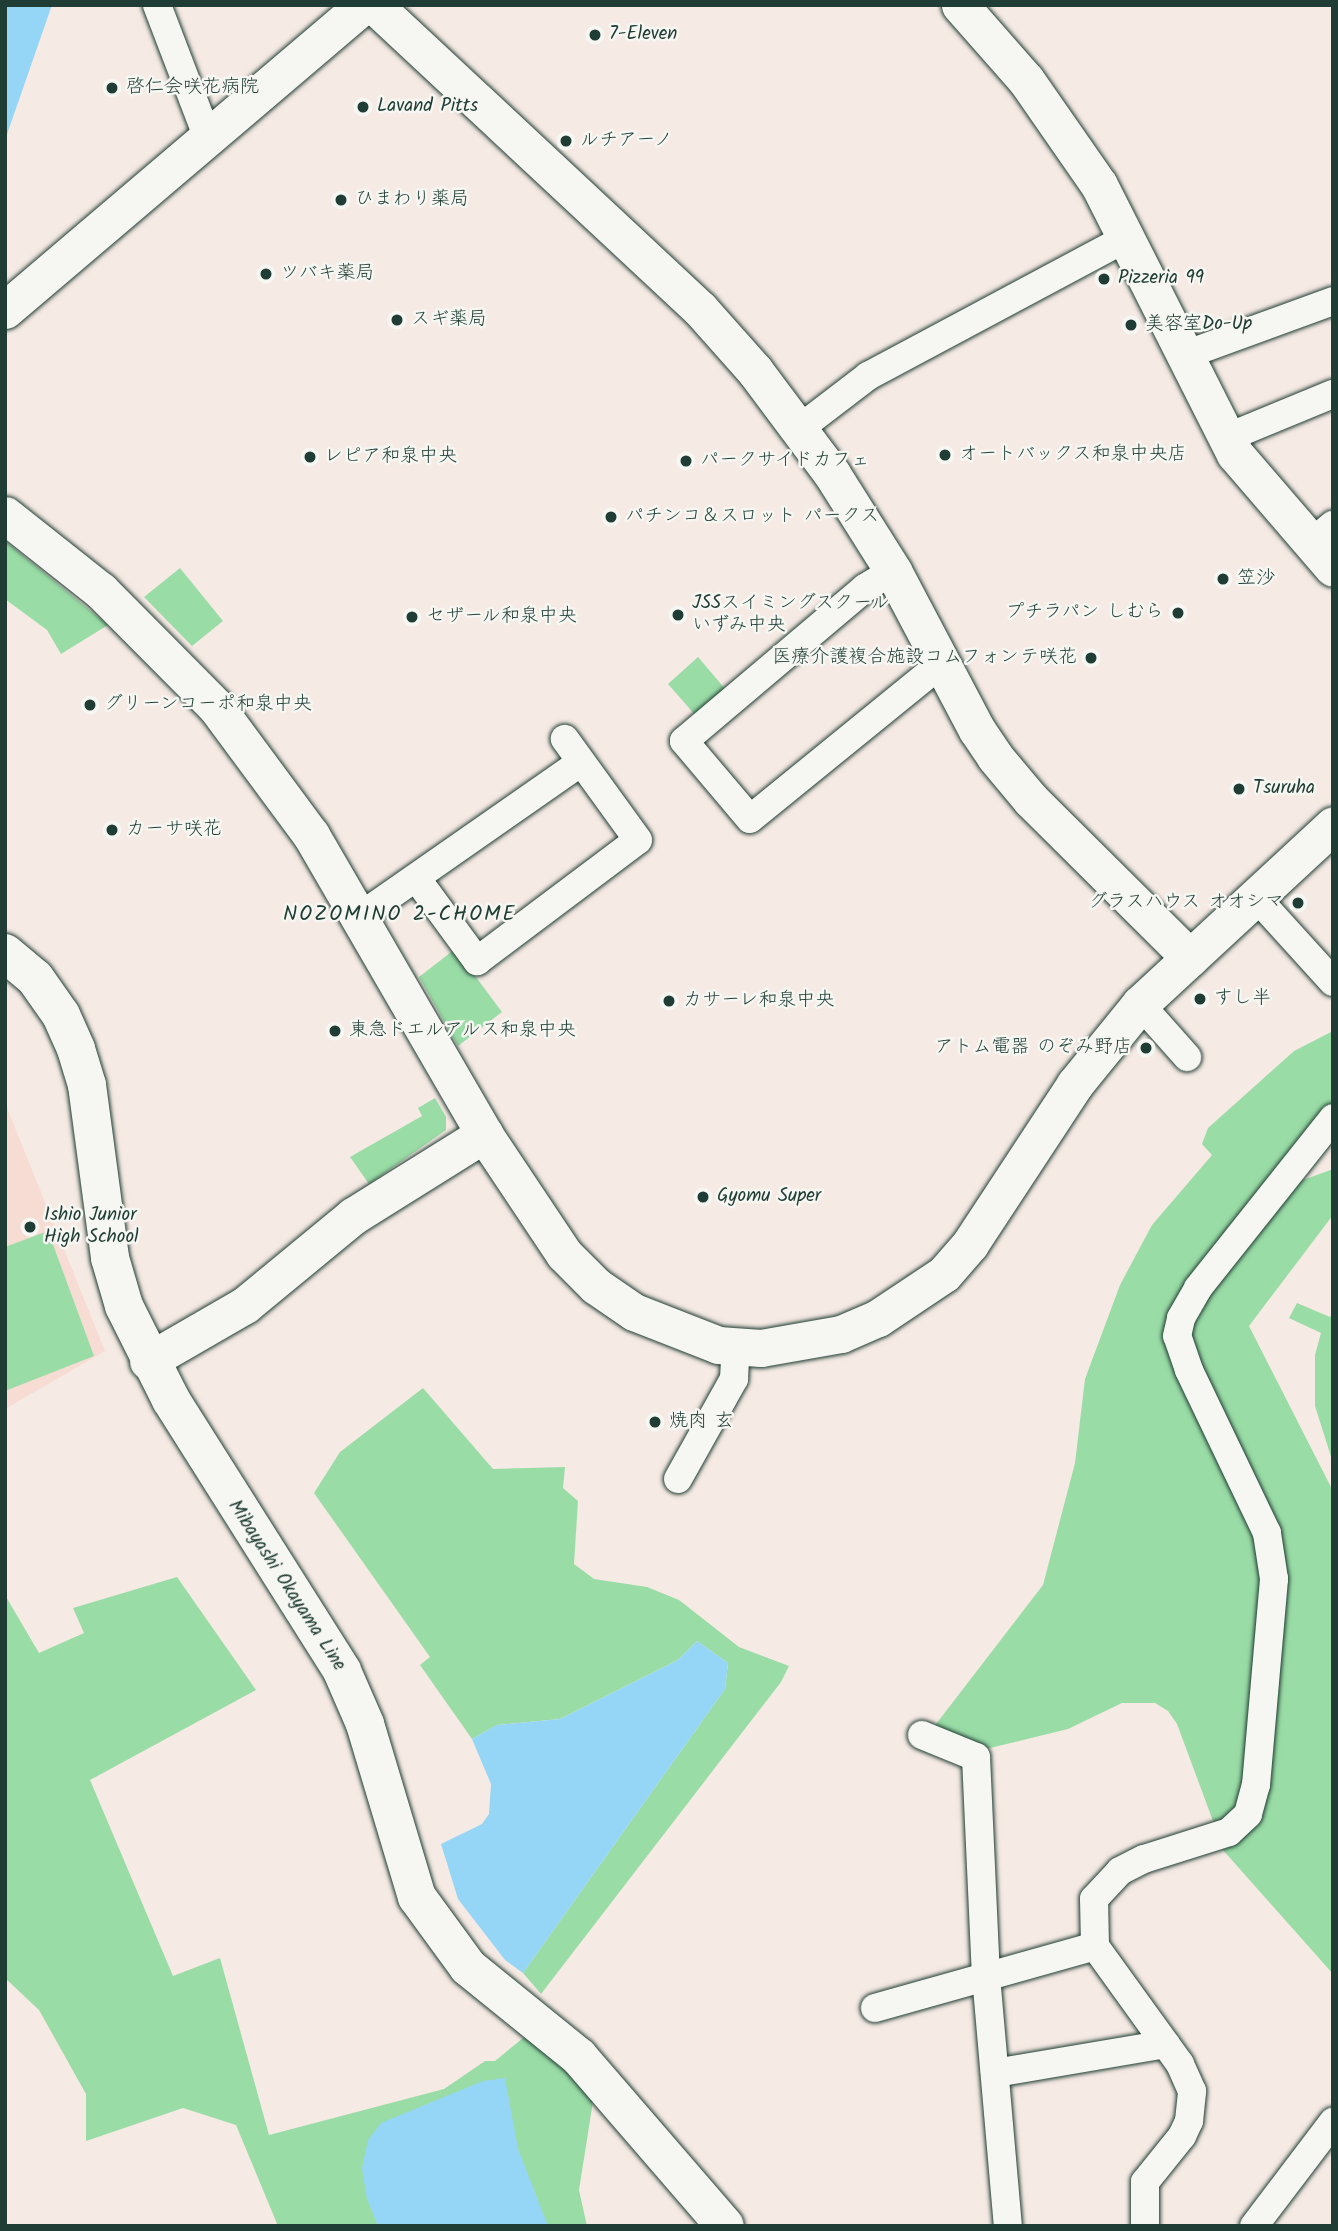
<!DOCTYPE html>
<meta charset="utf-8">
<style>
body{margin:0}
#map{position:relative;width:1338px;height:2231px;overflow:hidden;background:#f6eae4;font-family:Kalam,"Klee One",sans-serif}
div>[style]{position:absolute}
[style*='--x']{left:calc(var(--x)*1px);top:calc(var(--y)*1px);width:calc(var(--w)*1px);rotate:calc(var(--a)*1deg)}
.built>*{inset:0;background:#f6dcd3}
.green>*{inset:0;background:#9adca6}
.water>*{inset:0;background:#95d6f6}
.roads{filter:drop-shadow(0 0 2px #1f3d34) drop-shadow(0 0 2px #1f3d34)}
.minor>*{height:28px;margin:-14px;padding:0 14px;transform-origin:14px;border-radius:14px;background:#f6f6f2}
.tertiary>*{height:37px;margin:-18.5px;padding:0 18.5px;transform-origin:18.5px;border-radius:18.5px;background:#f6f6f2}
.secondary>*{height:38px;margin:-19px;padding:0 19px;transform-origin:19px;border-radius:19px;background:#f6f6f2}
.dots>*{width:19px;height:19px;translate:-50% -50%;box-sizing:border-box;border:4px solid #f6f6f2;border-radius:50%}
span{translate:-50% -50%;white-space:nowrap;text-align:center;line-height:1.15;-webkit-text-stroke:5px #f6f6f2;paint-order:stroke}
.poi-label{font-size:19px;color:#1f3d34}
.left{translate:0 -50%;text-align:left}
.right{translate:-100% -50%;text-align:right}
.street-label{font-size:19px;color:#1f3d34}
.neighbourhood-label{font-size:21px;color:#1f3d34;letter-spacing:2px}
.frame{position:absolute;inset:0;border:7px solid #1f3d34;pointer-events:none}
</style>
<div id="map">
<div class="built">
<i style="clip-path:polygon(5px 1103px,105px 1351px,5px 1409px)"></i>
</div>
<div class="green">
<i style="clip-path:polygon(5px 541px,108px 625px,61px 654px,47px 630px,5px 599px)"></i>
<i style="clip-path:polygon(180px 568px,223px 621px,192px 646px,144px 597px)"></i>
<i style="clip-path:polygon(698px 657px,726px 690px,696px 716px,668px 684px)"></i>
<i style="clip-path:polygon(455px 949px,502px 1012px,458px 1046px,419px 977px)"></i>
<i style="clip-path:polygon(1333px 1031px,1333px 1102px,1179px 1296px,1263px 1559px,1242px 1803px,1216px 1829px,1177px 1724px,1168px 1711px,1155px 1703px,1122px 1703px,1068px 1729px,990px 1748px,965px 1743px,933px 1728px,1043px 1585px,1075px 1463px,1085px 1379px,1120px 1285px,1152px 1225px,1212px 1155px,1202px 1144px,1208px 1128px,1294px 1051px)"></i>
<i style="clip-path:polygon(435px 1098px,446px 1117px,446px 1130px,369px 1184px,350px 1157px,422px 1116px,418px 1108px)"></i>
<i style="clip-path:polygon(1333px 1169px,1333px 1215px,1249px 1326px,1333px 1491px,1333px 1974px,1222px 1849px,1243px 1838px,1284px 1571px,1190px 1353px,1190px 1323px,1193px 1310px,1295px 1183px)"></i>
<i style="clip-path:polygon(48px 1231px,94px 1356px,5px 1391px,5px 1247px)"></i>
<i style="clip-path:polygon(1297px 1303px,1330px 1317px,1333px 1312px,1333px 1463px,1315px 1406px,1315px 1355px,1321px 1333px,1289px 1318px)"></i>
<i style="clip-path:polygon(423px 1388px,493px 1469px,565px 1467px,563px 1488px,578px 1501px,574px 1564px,594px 1579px,647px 1587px,679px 1600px,739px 1647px,789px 1666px,781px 1682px,541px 1994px,523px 1973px,725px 1689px,728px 1663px,697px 1641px,678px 1660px,560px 1719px,497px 1725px,472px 1739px,420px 1665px,430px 1657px,314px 1493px,340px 1452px)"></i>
<i style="clip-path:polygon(177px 1577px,256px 1690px,90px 1780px,173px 1976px,220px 1958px,269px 2135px,444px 2089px,485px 2061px,495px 2061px,528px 2034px,594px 2095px,579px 2190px,587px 2226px,278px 2226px,236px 2125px,183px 2108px,86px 2141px,86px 2094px,39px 2010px,5px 1978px,5px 1595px,39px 1653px,84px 1633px,73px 1608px)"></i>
</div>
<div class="water">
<i style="clip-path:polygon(5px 5px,52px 5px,5px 140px)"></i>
<i style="clip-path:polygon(697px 1641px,728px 1663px,725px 1689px,523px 1973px,505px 1960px,458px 1899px,441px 1844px,482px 1824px,489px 1814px,491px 1784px,472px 1739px,497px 1725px,560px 1719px,678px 1660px)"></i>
<i style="clip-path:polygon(505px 2078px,518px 2149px,548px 2226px,378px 2226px,367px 2199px,362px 2168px,368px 2140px,381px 2123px,483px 2081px)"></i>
</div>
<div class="roads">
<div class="minor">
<i style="--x:157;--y:5;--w:140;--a:69.1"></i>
<i style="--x:1185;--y:355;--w:158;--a:-20"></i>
<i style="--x:800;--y:428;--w:86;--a:-37.4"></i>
<i style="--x:868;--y:376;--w:295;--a:-28.1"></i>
<i style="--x:1226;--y:438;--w:116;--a:-22.4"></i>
<i style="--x:1310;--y:544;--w:30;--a:-40"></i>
<i style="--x:893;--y:571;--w:33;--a:149"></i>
<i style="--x:865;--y:588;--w:237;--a:139.8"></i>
<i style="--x:684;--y:741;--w:102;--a:49.8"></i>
<i style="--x:750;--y:819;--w:249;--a:-39.1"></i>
<i style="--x:417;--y:879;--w:102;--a:53.8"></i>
<i style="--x:477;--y:961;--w:201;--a:-36.9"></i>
<i style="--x:638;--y:840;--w:125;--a:-125.9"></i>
<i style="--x:1255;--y:896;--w:116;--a:47.8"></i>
<i style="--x:359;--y:917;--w:271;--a:-34.9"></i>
<i style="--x:1140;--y:1004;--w:71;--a:48.4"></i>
<i style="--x:678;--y:1479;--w:115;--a:-60.8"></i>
<i style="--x:734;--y:1379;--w:33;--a:-87"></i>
<i style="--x:922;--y:1735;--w:58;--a:22.2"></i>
<i style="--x:976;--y:1757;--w:219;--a:87.4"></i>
<i style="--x:986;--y:1976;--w:251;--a:85"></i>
<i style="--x:875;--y:2008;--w:229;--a:-15.7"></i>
<i style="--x:995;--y:2073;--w:173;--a:-9.6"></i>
<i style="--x:1145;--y:2226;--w:44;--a:-90"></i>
<i style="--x:1145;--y:2182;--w:59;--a:-51.2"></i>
<i style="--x:1182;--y:2136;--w:17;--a:-65"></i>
<i style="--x:1189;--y:2121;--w:30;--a:-84"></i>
<i style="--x:1192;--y:2091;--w:30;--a:-114"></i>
<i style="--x:1180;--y:2064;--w:145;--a:-125.8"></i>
<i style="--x:1095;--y:1946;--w:47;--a:-91.2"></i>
<i style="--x:1094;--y:1899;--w:38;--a:-47"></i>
<i style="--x:1120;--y:1871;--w:27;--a:-27"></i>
<i style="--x:1144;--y:1859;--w:89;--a:-17.6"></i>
<i style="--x:1229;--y:1832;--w:26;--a:-43"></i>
<i style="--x:1248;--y:1814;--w:30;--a:-75"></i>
<i style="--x:1256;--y:1785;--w:207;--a:-85"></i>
<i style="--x:1274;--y:1579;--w:47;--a:-98.7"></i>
<i style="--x:1267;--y:1533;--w:181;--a:-115.6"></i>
<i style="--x:1189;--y:1370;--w:36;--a:-109"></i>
<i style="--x:1177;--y:1336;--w:18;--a:-77"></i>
<i style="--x:1181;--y:1318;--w:34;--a:-60"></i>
<i style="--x:1198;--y:1288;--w:217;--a:-51.5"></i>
<i style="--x:1254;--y:2226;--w:131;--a:-52.8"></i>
</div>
<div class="tertiary">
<i style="--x:374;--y:5;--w:446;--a:43"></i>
<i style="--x:700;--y:309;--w:83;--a:48.4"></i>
<i style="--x:755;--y:371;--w:129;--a:53.2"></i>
<i style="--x:832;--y:474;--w:115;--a:57.8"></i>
<i style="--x:893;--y:571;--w:180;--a:62.2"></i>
<i style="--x:977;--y:730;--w:32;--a:56"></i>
<i style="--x:995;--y:757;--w:56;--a:50.1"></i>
<i style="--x:1031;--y:800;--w:224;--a:44.8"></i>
<i style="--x:960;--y:5;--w:100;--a:48.7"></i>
<i style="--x:1026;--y:80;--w:128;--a:55.2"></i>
<i style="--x:1099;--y:185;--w:301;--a:63.2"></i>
<i style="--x:1235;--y:454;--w:150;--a:49.3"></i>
<i style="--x:5;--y:310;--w:470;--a:-40.4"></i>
<i style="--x:5;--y:515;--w:122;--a:38.4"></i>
<i style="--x:101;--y:591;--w:165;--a:45.2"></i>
<i style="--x:217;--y:708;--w:158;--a:53.5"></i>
<i style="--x:311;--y:835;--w:345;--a:59.9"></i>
<i style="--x:148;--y:1361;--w:112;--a:-30"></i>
<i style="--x:245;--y:1305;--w:140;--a:-39.5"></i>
<i style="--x:353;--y:1216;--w:155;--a:-32"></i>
<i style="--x:484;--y:1134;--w:144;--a:56.3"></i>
<i style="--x:564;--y:1254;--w:45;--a:45"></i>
<i style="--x:596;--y:1286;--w:46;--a:34.4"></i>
<i style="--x:634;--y:1312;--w:90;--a:21.4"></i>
<i style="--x:718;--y:1345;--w:43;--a:4"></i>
<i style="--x:761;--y:1348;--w:81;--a:-9.9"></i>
<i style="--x:841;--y:1334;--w:40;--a:-23.4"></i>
<i style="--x:878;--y:1318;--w:79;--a:-33.7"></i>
<i style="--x:944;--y:1274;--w:40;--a:-49"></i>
<i style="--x:970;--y:1244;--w:191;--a:-56.7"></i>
<i style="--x:1075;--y:1084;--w:103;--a:-50.9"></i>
<i style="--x:1140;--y:1004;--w:263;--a:-42.8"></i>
</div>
<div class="secondary">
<i style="--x:5;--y:953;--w:39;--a:40"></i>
<i style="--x:35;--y:978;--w:45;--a:54.9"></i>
<i style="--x:61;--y:1015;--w:37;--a:66"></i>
<i style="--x:76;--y:1049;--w:38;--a:73"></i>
<i style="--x:87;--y:1085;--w:175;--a:82.4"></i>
<i style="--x:110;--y:1258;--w:50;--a:73.7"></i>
<i style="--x:124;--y:1306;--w:105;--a:63.4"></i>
<i style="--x:171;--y:1400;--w:320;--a:57.7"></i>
<i style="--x:342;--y:1671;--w:58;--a:66.5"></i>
<i style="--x:365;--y:1724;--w:181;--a:73.3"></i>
<i style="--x:417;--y:1897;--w:87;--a:53.9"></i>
<i style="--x:468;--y:1967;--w:143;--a:39"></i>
<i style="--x:579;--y:2057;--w:223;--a:49.2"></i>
</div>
</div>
<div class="dots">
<i style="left:595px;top:35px;background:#1f3d34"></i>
<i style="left:112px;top:88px;background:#1f3d34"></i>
<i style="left:363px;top:107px;background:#1f3d34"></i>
<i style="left:566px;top:141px;background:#1f3d34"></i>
<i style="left:341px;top:200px;background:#1f3d34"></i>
<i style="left:266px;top:274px;background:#1f3d34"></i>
<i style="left:1104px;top:279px;background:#1f3d34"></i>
<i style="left:397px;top:320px;background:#1f3d34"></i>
<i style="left:1131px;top:325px;background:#1f3d34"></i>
<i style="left:945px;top:455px;background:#1f3d34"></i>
<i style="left:310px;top:457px;background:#1f3d34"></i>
<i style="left:686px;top:461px;background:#1f3d34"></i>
<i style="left:611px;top:517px;background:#1f3d34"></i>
<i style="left:1223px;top:579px;background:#1f3d34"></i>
<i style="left:1178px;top:613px;background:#1f3d34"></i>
<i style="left:678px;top:615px;background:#1f3d34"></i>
<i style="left:412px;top:617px;background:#1f3d34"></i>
<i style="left:1091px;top:658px;background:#1f3d34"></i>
<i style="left:90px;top:705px;background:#1f3d34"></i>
<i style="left:1239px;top:789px;background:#1f3d34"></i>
<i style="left:112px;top:830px;background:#1f3d34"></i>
<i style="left:1298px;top:903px;background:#1f3d34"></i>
<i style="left:1200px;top:999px;background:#1f3d34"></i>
<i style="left:669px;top:1001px;background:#1f3d34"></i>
<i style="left:335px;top:1031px;background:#1f3d34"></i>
<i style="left:1146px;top:1048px;background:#1f3d34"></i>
<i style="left:703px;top:1197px;background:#1f3d34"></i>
<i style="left:30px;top:1227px;background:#1f3d34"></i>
<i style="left:655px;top:1422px;background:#1f3d34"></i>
</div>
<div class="poi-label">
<span class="left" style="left:609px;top:35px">7-Eleven</span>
<span class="left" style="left:126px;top:88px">啓仁会咲花病院</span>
<span class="left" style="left:377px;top:107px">Lavand Pitts</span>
<span class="left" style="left:580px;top:141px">ルチアーノ</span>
<span class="left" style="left:355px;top:200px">ひまわり薬局</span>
<span class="left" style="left:280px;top:274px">ツバキ薬局</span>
<span class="left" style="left:1118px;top:279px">Pizzeria 99</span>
<span class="left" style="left:411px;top:320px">スギ薬局</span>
<span class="left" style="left:1145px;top:325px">美容室Do-Up</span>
<span class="left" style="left:959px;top:455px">オートバックス和泉中央店</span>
<span class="left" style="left:324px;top:457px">レピア和泉中央</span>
<span class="left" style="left:700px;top:461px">パークサイドカフェ</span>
<span class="left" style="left:625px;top:517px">パチンコ＆スロット パークス</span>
<span class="left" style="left:1237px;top:579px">笠沙</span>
<span class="left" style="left:692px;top:615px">JSSスイミングスクール<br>いずみ中央</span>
<span class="right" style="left:1164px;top:613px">プチラパン しむら</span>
<span class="left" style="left:426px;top:617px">セザール和泉中央</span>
<span class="right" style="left:1077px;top:658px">医療介護複合施設コムフォンテ咲花</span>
<span class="left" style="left:104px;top:705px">グリーンコーポ和泉中央</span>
<span class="left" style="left:1253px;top:789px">Tsuruha</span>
<span class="left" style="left:126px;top:830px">カーサ咲花</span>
<span class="right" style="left:1284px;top:903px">グラスハウス オオシマ</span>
<span class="left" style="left:1214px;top:999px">すし半</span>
<span class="left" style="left:683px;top:1001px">カサーレ和泉中央</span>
<span class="left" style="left:349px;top:1031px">東急ドエルアルス和泉中央</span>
<span class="right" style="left:1132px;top:1048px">アトム電器 のぞみ野店</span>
<span class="left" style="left:717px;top:1197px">Gyomu Super</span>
<span class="left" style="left:44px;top:1227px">Ishio Junior<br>High School</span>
<span class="left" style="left:669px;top:1422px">焼肉 玄</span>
</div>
<div class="street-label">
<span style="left:286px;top:1586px;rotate:57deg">Mibayashi Okayama Line</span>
</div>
<div class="neighbourhood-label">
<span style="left:400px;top:915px">NOZOMINO 2-CHOME</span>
</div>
<div class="frame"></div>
</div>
